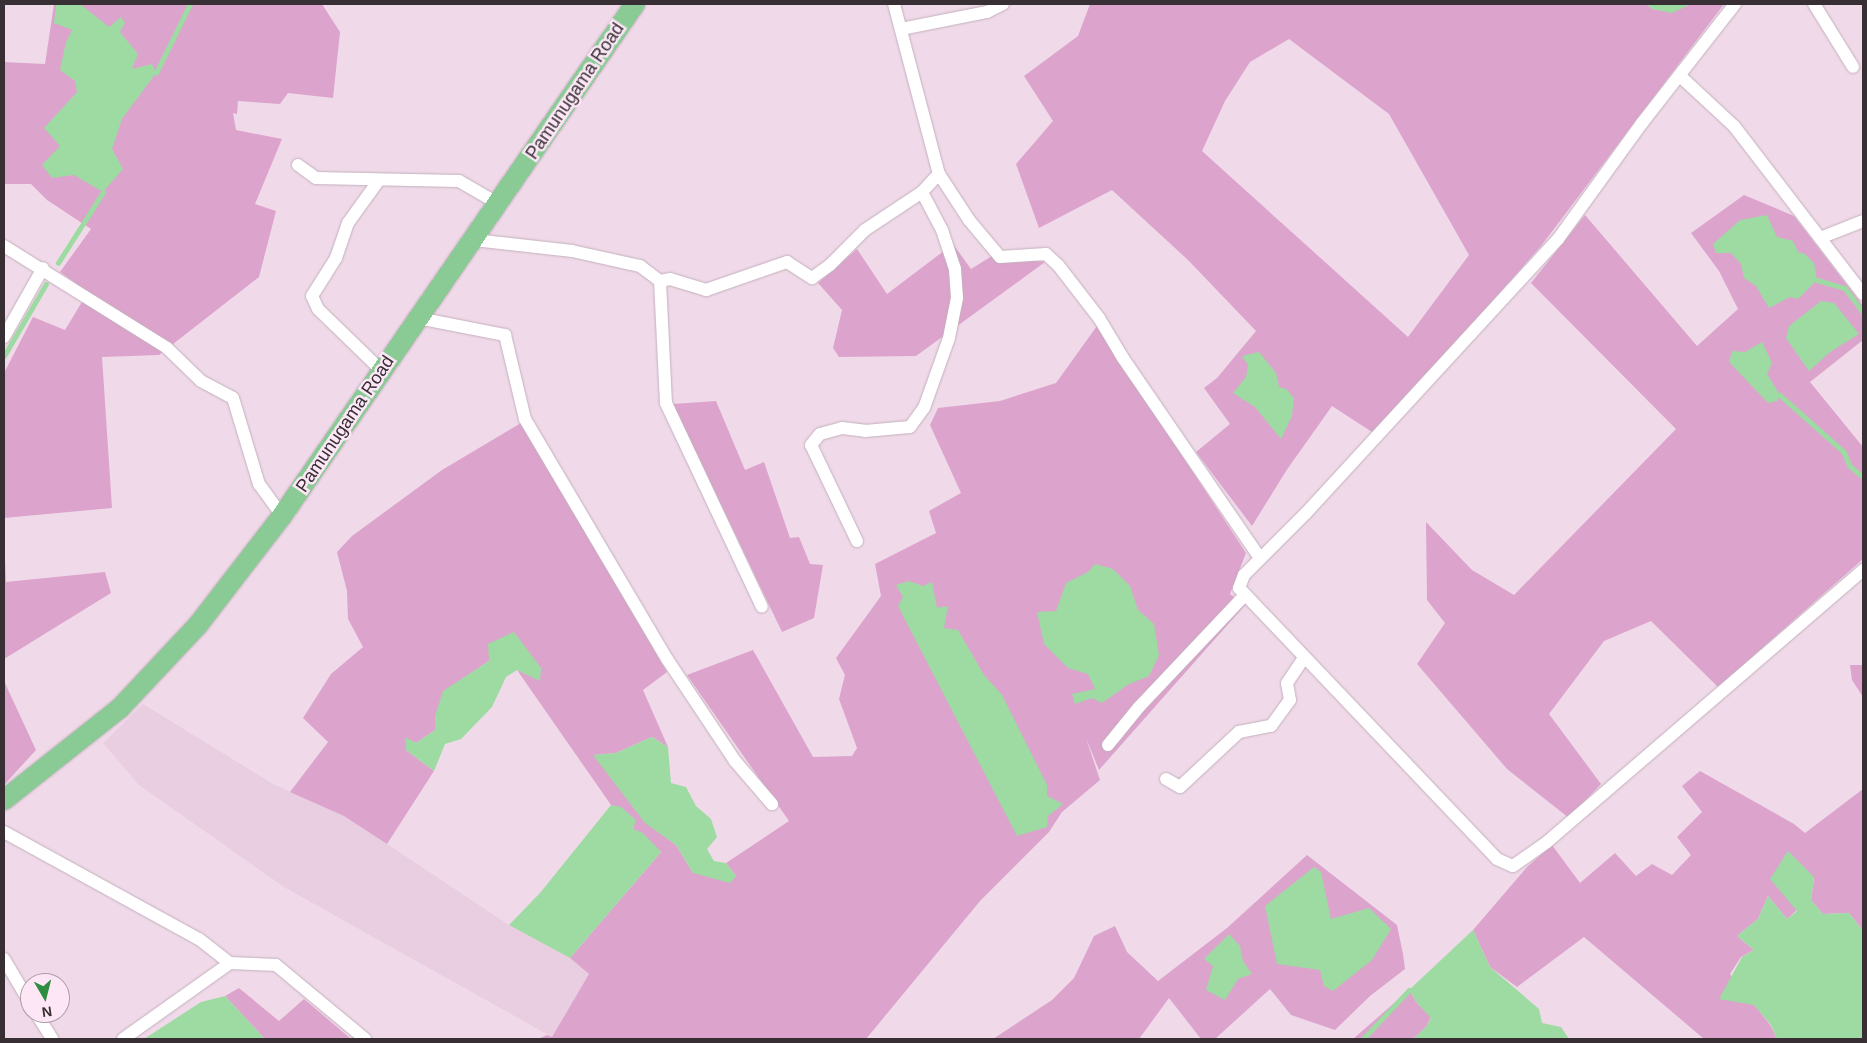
<!DOCTYPE html>
<style>
body{margin:0}
#map{position:relative;width:1867px;height:1043px;overflow:hidden;background:#f0dae9;font-family:Helvetica,sans-serif}
div>[style]{position:absolute}
[style*='--x']{left:calc(var(--x)*1px);top:calc(var(--y)*1px);width:calc(var(--w)*1px);rotate:calc(var(--a)*1deg)}
.built>*{inset:0;background:#e9cde0}
.green>*{inset:0;background:#dca3cc}
.water>*{inset:0;background:#9ddba2}
.stream>*{height:4.5px;margin:-2.25px;padding:0 2.25px;transform-origin:2.25px;border-radius:2.25px;background:#9ddba2}
.roads{filter:drop-shadow(0 0 1px #c4b0be) drop-shadow(0 0 1px #c4b0be)}
.minor>*{height:12px;margin:-6px;padding:0 6px;transform-origin:6px;border-radius:6px;background:#fff}
.primary>*{height:20px;margin:-10px;padding:0 10px;transform-origin:10px;border-radius:10px;background:#89ca95}
span{translate:-50% -50%;white-space:nowrap;text-align:center;line-height:1.15;-webkit-text-stroke:5px #fde7f6;paint-order:stroke}
.street-label{font-size:18px;color:#372f34}
.frame{position:absolute;inset:0;border:5px solid #372f34;pointer-events:none}
.north{position:absolute;left:20px;top:973px;width:50px;height:50px;box-sizing:border-box;background:#fde7f6;border:1px solid #ae9da8;border-radius:50%;rotate:172deg;font-size:14px;font-weight:700;line-height:20px;text-align:center;color:#372f34}
.north::after{content:'';display:block;margin:auto;width:18px;height:22px;background:#2f8d40;clip-path:polygon(50% 0,100% 100%,50% 72%,0 100%)}
</style>
<div id="map">
<div class="built">
<i style="clip-path:polygon(143px 704px,273px 784px,345px 816px,509px 925px,570px 958px,589px 974px,552px 1037px,284px 887px,139px 785px,103px 743px)"></i>
</div>
<div class="green">
<i style="clip-path:polygon(54px 4px,322px 4px,340px 32px,333px 98px,288px 93px,280px 104px,238px 101px,237px 114px,233px 113px,236px 130px,282px 139px,255px 204px,276px 211px,259px 277px,159px 355px,102px 357px,112px 508px,4px 518px,4px 373px,33px 317px,65px 330px,88px 292px,60px 272px,91px 229px,47px 200px,31px 184px,4px 184px,4px 62px,45px 64px)"></i>
<i style="clip-path:polygon(evenodd,1090px 4px,1647px 4px,1652px 9px,1672px 12px,1691px 4px,1724px 4px,1541px 246px,1465px 332px,1372px 432px,1332px 406px,1286px 471px,1252px 526px,1196px 452px,1230px 424px,1204px 388px,1217px 378px,1256px 331px,1188px 260px,1112px 190px,1039px 228px,1016px 164px,1053px 121px,1024px 76px,1078px 36px,1090px 4px,1289px 39px,1389px 114px,1469px 255px,1408px 337px,1202px 151px,1225px 101px,1250px 62px,1289px 39px)"></i>
<i style="clip-path:polygon(1744px 195px,1794px 216px,1863px 306px,1863px 340px,1810px 382px,1863px 447px,1863px 559px,1718px 687px,1651px 621px,1604px 641px,1549px 714px,1601px 784px,1569px 818px,1507px 769px,1417px 664px,1445px 623px,1427px 600px,1426px 522px,1472px 570px,1514px 595px,1676px 429px,1531px 283px,1585px 215px,1697px 346px,1738px 309px,1719px 271px,1691px 233px)"></i>
<i style="clip-path:polygon(953px 244px,971px 269px,992px 256px,1045px 262px,916px 356px,839px 357px,833px 348px,842px 310px,818px 283px,857px 249px,887px 294px)"></i>
<i style="clip-path:polygon(1097px 326px,1246px 553px,1230px 594px,1245px 605px,1099px 770px,1086px 738px,1100px 780px,1062px 812px,1049px 832px,980px 901px,866px 1039px,538px 1039px,547px 1035px,552px 1037px,589px 974px,570px 958px,661px 852px,633px 829px,635px 820px,624px 810px,611px 805px,517px 670px,539px 680px,541px 668px,489px 661px,462px 679px,435px 716px,435px 730px,416px 743px,406px 738px,406px 750px,434px 771px,387px 844px,344px 816px,290px 792px,328px 742px,303px 718px,331px 674px,363px 647px,348px 619px,347px 591px,337px 552px,352px 536px,442px 470px,521px 423px,667px 672px,643px 690px,668px 747px,652px 737px,616px 753px,594px 755px,645px 822px,676px 845px,693px 873px,736px 876px,726px 863px,789px 821px,687px 675px,753px 650px,813px 757px,852px 756px,857px 748px,839px 699px,845px 675px,836px 658px,881px 596px,875px 564px,936px 533px,929px 511px,961px 493px,930px 425px,938px 408px,1000px 401px,1056px 383px)"></i>
<i style="clip-path:polygon(716px 401px,745px 470px,764px 462px,790px 538px,799px 537px,810px 564px,823px 565px,814px 618px,782px 632px,673px 404px)"></i>
<i style="clip-path:polygon(4px 534px,6px 582px,105px 572px,111px 593px,4px 659px)"></i>
<i style="clip-path:polygon(1850px 665px,1863px 665px,1863px 697px,1852px 680px)"></i>
<i style="clip-path:polygon(4px 681px,36px 750px,4px 785px)"></i>
<i style="clip-path:polygon(1700px 771px,1794px 824px,1805px 833px,1863px 789px,1863px 931px,1849px 913px,1823px 914px,1811px 900px,1814px 877px,1797px 910px,1787px 919px,1768px 896px,1758px 919px,1737px 936px,1754px 950px,1741px 957px,1730px 974px,1771px 1026px,1777px 1039px,1704px 1039px,1584px 937px,1517px 987px,1490px 967px,1473px 930px,1527px 867px,1552px 845px,1580px 883px,1615px 853px,1636px 876px,1652px 864px,1672px 875px,1691px 855px,1677px 837px,1702px 812px,1682px 786px)"></i>
<i style="clip-path:polygon(1307px 855px,1397px 925px,1403px 954px,1405px 969px,1370px 996px,1335px 1030px,1291px 1015px,1270px 989px,1215px 1039px,1201px 1039px,1169px 998px,1139px 1039px,993px 1039px,1052px 1000px,1074px 978px,1094px 936px,1115px 926px,1127px 952px,1158px 981px,1227px 928px)"></i>
<i style="clip-path:polygon(239px 988px,279px 1021px,304px 999px,351px 1039px,265px 1039px,225px 996px)"></i>
<i style="clip-path:polygon(1409px 990px,1417px 1003px,1431px 1017px,1426px 1027px,1413px 1039px,1353px 1039px)"></i>
</div>
<div class="water">
<i style="clip-path:polygon(60px 4px,80px 4px,109px 27px,121px 17px,125px 23px,120px 32px,138px 54px,132px 69px,152px 64px,156px 73px,122px 119px,112px 149px,123px 169px,103px 192px,74px 175px,52px 178px,42px 165px,60px 146px,44px 128px,77px 92px,75px 81px,60px 70px,66px 42px,72px 30px,54px 23px,56px 5px)"></i>
<i style="clip-path:polygon(1647px 4px,1691px 4px,1672px 13px,1652px 9px)"></i>
<i style="clip-path:polygon(1767px 215px,1777px 237px,1793px 241px,1798px 252px,1805px 254px,1814px 263px,1817px 280px,1798px 299px,1790px 297px,1769px 308px,1756px 286px,1744px 278px,1741px 264px,1731px 253px,1716px 253px,1713px 244px,1740px 220px)"></i>
<i style="clip-path:polygon(1821px 301px,1834px 303px,1859px 334px,1830px 352px,1809px 371px,1786px 338px,1789px 326px)"></i>
<i style="clip-path:polygon(1762px 342px,1772px 363px,1767px 374px,1780px 395px,1777px 401px,1768px 403px,1729px 362px,1732px 351px,1745px 352px)"></i>
<i style="clip-path:polygon(1259px 352px,1276px 373px,1279px 387px,1286px 389px,1294px 398px,1292px 416px,1281px 439px,1255px 407px,1233px 393px,1246px 377px,1248px 365px,1242px 356px)"></i>
<i style="clip-path:polygon(1095px 564px,1113px 569px,1130px 586px,1138px 610px,1154px 624px,1159px 655px,1149px 676px,1129px 684px,1102px 703px,1092px 698px,1075px 704px,1072px 694px,1095px 689px,1088px 674px,1068px 668px,1044px 644px,1037px 612px,1056px 611px,1066px 583px,1088px 572px)"></i>
<i style="clip-path:polygon(909px 581px,923px 586px,932px 582px,937px 608px,948px 606px,944px 628px,958px 630px,984px 675px,1002px 695px,1047px 785px,1047px 796px,1063px 804px,1048px 816px,1047px 827px,1017px 836px,898px 606px,903px 597px,896px 585px)"></i>
<i style="clip-path:polygon(514px 632px,541px 668px,540px 681px,517px 670px,506px 677px,492px 707px,461px 739px,445px 744px,434px 771px,406px 750px,405px 737px,416px 743px,435px 730px,435px 716px,443px 691px,489px 661px,488px 644px)"></i>
<i style="clip-path:polygon(652px 737px,668px 747px,671px 783px,686px 787px,696px 806px,711px 819px,717px 837px,707px 849px,714px 861px,726px 863px,736px 876px,730px 883px,693px 873px,676px 845px,645px 823px,593px 755px,616px 753px)"></i>
<i style="clip-path:polygon(611px 805px,621px 807px,636px 820px,633px 829px,643px 833px,661px 852px,570px 958px,509px 925px,540px 893px)"></i>
<i style="clip-path:polygon(1788px 851px,1814px 877px,1811px 900px,1823px 914px,1849px 913px,1863px 931px,1863px 1039px,1777px 1039px,1771px 1025px,1754px 1005px,1719px 999px,1742px 957px,1754px 950px,1737px 936px,1758px 919px,1768px 896px,1787px 919px,1797px 911px,1770px 879px)"></i>
<i style="clip-path:polygon(1314px 867px,1321px 872px,1331px 919px,1369px 908px,1391px 929px,1372px 960px,1333px 991px,1324px 986px,1320px 970px,1277px 964px,1265px 906px)"></i>
<i style="clip-path:polygon(1473px 930px,1490px 967px,1539px 1009px,1542px 1023px,1561px 1027px,1569px 1039px,1413px 1039px,1426px 1027px,1431px 1018px,1417px 1003px,1409px 990px)"></i>
<i style="clip-path:polygon(1229px 934px,1240px 946px,1243px 961px,1252px 974px,1238px 979px,1225px 1000px,1206px 990px,1213px 966px,1204px 959px)"></i>
<i style="clip-path:polygon(225px 996px,265px 1039px,144px 1039px,201px 1002px)"></i>
</div>
<div class="stream">
<i style="--x:156;--y:73;--w:77;--a:-63.8"></i>
<i style="--x:58;--y:263;--w:84;--a:-57.6"></i>
<i style="--x:1817;--y:280;--w:29;--a:16"></i>
<i style="--x:1845;--y:288;--w:30;--a:53"></i>
<i style="--x:4;--y:356;--w:83;--a:-59.7"></i>
<i style="--x:1780;--y:395;--w:86;--a:41.7"></i>
<i style="--x:1844;--y:452;--w:15;--a:67"></i>
<i style="--x:1850;--y:466;--w:17;--a:40"></i>
<i style="--x:1363;--y:1039;--w:67;--a:-46.8"></i>
</div>
<div class="roads">
<div class="minor">
<i style="--x:894;--y:4;--w:176;--a:75.2"></i>
<i style="--x:939;--y:174;--w:55;--a:56.9"></i>
<i style="--x:969;--y:220;--w:48;--a:50"></i>
<i style="--x:1000;--y:257;--w:46;--a:-3.7"></i>
<i style="--x:1046;--y:254;--w:16;--a:43"></i>
<i style="--x:1058;--y:265;--w:67;--a:52.3"></i>
<i style="--x:1099;--y:318;--w:47;--a:59"></i>
<i style="--x:1123;--y:358;--w:242;--a:55.6"></i>
<i style="--x:1735;--y:4;--w:151;--a:128"></i>
<i style="--x:1642;--y:123;--w:143;--a:125.9"></i>
<i style="--x:1558;--y:239;--w:372;--a:132.6"></i>
<i style="--x:1306;--y:513;--w:88;--a:135"></i>
<i style="--x:1244;--y:575;--w:14;--a:111"></i>
<i style="--x:1239;--y:588;--w:374;--a:46.4"></i>
<i style="--x:1497;--y:859;--w:17;--a:24"></i>
<i style="--x:1513;--y:866;--w:42;--a:-35.2"></i>
<i style="--x:1547;--y:842;--w:417;--a:-40.7"></i>
<i style="--x:1814;--y:4;--w:74;--a:58.2"></i>
<i style="--x:901;--y:29;--w:88;--a:-11.2"></i>
<i style="--x:987;--y:12;--w:18;--a:-27"></i>
<i style="--x:1680;--y:76;--w:74;--a:42.8"></i>
<i style="--x:1734;--y:126;--w:212;--a:52.5"></i>
<i style="--x:298;--y:165;--w:22;--a:36"></i>
<i style="--x:316;--y:178;--w:143;--a:1.2"></i>
<i style="--x:459;--y:181;--w:46;--a:29.9"></i>
<i style="--x:379;--y:180;--w:53;--a:125.8"></i>
<i style="--x:348;--y:223;--w:37;--a:109"></i>
<i style="--x:336;--y:258;--w:45;--a:122.3"></i>
<i style="--x:312;--y:296;--w:14;--a:65"></i>
<i style="--x:318;--y:309;--w:89;--a:44.1"></i>
<i style="--x:1820;--y:238;--w:46;--a:-21.6"></i>
<i style="--x:474;--y:240;--w:99;--a:6.4"></i>
<i style="--x:572;--y:251;--w:70;--a:12.4"></i>
<i style="--x:640;--y:266;--w:25;--a:37"></i>
<i style="--x:660;--y:281;--w:122;--a:87.2"></i>
<i style="--x:666;--y:403;--w:225;--a:64.8"></i>
<i style="--x:4;--y:246;--w:192;--a:32"></i>
<i style="--x:167;--y:348;--w:47;--a:44.1"></i>
<i style="--x:201;--y:381;--w:36;--a:28"></i>
<i style="--x:233;--y:398;--w:90;--a:73.2"></i>
<i style="--x:259;--y:484;--w:39;--a:54"></i>
<i style="--x:660;--y:281;--w:10;--a:-11"></i>
<i style="--x:670;--y:279;--w:38;--a:17"></i>
<i style="--x:706;--y:290;--w:86;--a:-19.1"></i>
<i style="--x:787;--y:262;--w:30;--a:33"></i>
<i style="--x:812;--y:278;--w:22;--a:-36"></i>
<i style="--x:830;--y:265;--w:49;--a:-45"></i>
<i style="--x:865;--y:230;--w:69;--a:-33.7"></i>
<i style="--x:418;--y:318;--w:89;--a:11.1"></i>
<i style="--x:505;--y:335;--w:86;--a:76.6"></i>
<i style="--x:525;--y:419;--w:279;--a:59.4"></i>
<i style="--x:667;--y:659;--w:123;--a:56.3"></i>
<i style="--x:735;--y:761;--w:57;--a:49.3"></i>
<i style="--x:4;--y:337;--w:79;--a:-60.5"></i>
<i style="--x:857;--y:541;--w:106;--a:-115.6"></i>
<i style="--x:811;--y:445;--w:14;--a:-51"></i>
<i style="--x:820;--y:434;--w:23;--a:-15"></i>
<i style="--x:842;--y:428;--w:23;--a:7"></i>
<i style="--x:865;--y:431;--w:45;--a:-5.1"></i>
<i style="--x:910;--y:427;--w:24;--a:-54"></i>
<i style="--x:924;--y:408;--w:74;--a:-70.3"></i>
<i style="--x:949;--y:338;--w:41;--a:-78.7"></i>
<i style="--x:957;--y:298;--w:29;--a:-94"></i>
<i style="--x:955;--y:269;--w:41;--a:-108.4"></i>
<i style="--x:942;--y:230;--w:43;--a:-117.8"></i>
<i style="--x:922;--y:192;--w:25;--a:-47"></i>
<i style="--x:1108;--y:745;--w:49;--a:-50.8"></i>
<i style="--x:1139;--y:707;--w:153;--a:-46.6"></i>
<i style="--x:1166;--y:779;--w:16;--a:30"></i>
<i style="--x:1180;--y:787;--w:81;--a:-43"></i>
<i style="--x:1239;--y:732;--w:33;--a:-11"></i>
<i style="--x:1271;--y:726;--w:32;--a:-54"></i>
<i style="--x:1290;--y:700;--w:17;--a:-100"></i>
<i style="--x:1287;--y:683;--w:30;--a:-56"></i>
<i style="--x:4;--y:832;--w:222;--a:28.8"></i>
<i style="--x:199;--y:939;--w:39;--a:38"></i>
<i style="--x:230;--y:963;--w:46;--a:2.5"></i>
<i style="--x:276;--y:965;--w:116;--a:39.7"></i>
<i style="--x:4;--y:959;--w:51;--a:59.4"></i>
<i style="--x:36;--y:1013;--w:31;--a:58"></i>
<i style="--x:123;--y:1039;--w:131;--a:-35.4"></i>
</div>
<div class="primary">
<i style="--x:4;--y:800;--w:148;--a:-38.4"></i>
<i style="--x:120;--y:708;--w:114;--a:-46.8"></i>
<i style="--x:198;--y:625;--w:138;--a:-52.4"></i>
<i style="--x:282;--y:516;--w:622;--a:-55.42"></i>
</div>
</div>
<div class="street-label">
<span style="left:575px;top:91px;rotate:-56deg">Pamunugama Road</span>
<span style="left:345px;top:424px;rotate:-56deg">Pamunugama Road</span>
</div>
<div class="frame"></div>
<div class="north">N</div>
</div>
